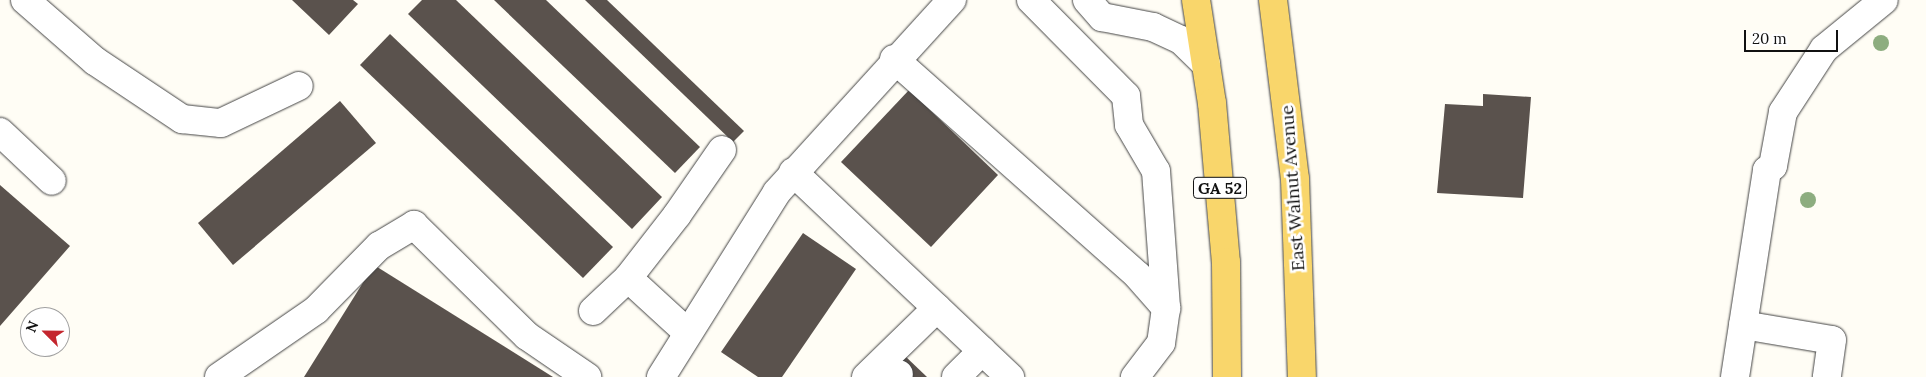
<!DOCTYPE html>
<style>
body{margin:0}
#map{position:relative;width:1926px;height:377px;overflow:hidden;background:#fffdf5;font-family:Lora,serif}
div>[style]{position:absolute}
[style*='--x']{left:calc(var(--x)*1px);top:calc(var(--y)*1px);width:calc(var(--w)*1px);rotate:calc(var(--a)*1deg)}
.building>*{inset:0;background:#5a524d}
.roads{filter:drop-shadow(0 0 1px #444) drop-shadow(0 0 1px #444)}
.minor>*{height:28px;margin:-14px;padding:0 14px;transform-origin:14px;border-radius:14px;background:#fff}
.major>*{height:28px;margin:-14px;padding:0 14px;transform-origin:14px;border-radius:14px;background:#f9d66b}
.trees>*{width:16px;height:16px;margin:-8px;border-radius:50%;background:#8dad7f}
span{translate:-50% -50%;white-space:nowrap;text-align:center;line-height:1.15;-webkit-text-stroke:5px #fff;paint-order:stroke}
.shield-label span{padding:1px 4px;background:#fff;border:1px solid;border-radius:4px;-webkit-text-stroke-width:0}
.shield-label{font-size:16px;color:#111;font-weight:700}
.street-label{font-size:18px;color:#111}
.north{position:absolute;left:20px;top:307px;width:50px;height:50px;box-sizing:border-box;background:#fff;border:1px solid #a0a0a0;border-radius:50%;rotate:293deg;font-size:14px;font-weight:700;line-height:20px;text-align:center;color:#111}
.north::after{content:'';display:block;margin:auto;width:18px;height:22px;background:#c4262e;clip-path:polygon(50% 0,100% 100%,50% 72%,0 100%)}
.scale{position:absolute;left:1744px;top:30px;width:94px;height:22px;box-sizing:border-box;border:2px solid #111;border-top:0;padding-left:6px;font-size:15px;line-height:18px;white-space:nowrap;color:#111;-webkit-text-stroke:4px #fff;paint-order:stroke}
</style>
<div id="map">
<div class="building">
<i style="clip-path:polygon(292px 0,353px 0,358px 4px,329px 35px)"></i>
<i style="clip-path:polygon(422px 0,456px 0,662px 197px,632px 229px,408px 14px)"></i>
<i style="clip-path:polygon(494px 0,546px 0,700px 147px,675px 173px)"></i>
<i style="clip-path:polygon(585px 0,607px 0,744px 131px,733px 142px)"></i>
<i style="clip-path:polygon(390px 34px,613px 247px,583px 278px,360px 65px)"></i>
<i style="clip-path:polygon(909px 90px,998px 175px,931px 247px,841px 162px)"></i>
<i style="clip-path:polygon(1483px 94px,1531px 97px,1523px 198px,1437px 193px,1445px 104px,1483px 106px)"></i>
<i style="clip-path:polygon(340px 101px,376px 143px,233px 265px,198px 223px)"></i>
<i style="clip-path:polygon(0 185px,70px 246px,0 326px)"></i>
<i style="clip-path:polygon(803px 233px,856px 269px,782px 377px,758px 377px,721px 352px)"></i>
<i style="clip-path:polygon(374px 265px,553px 377px,304px 377px)"></i>
<i style="clip-path:polygon(904px 355px,927px 377px,902px 377px,892px 367px)"></i>
</div>
<div class="roads">
<div class="minor">
<i style="--x:25;--y:0;--w:93;--a:41.1"></i>
<i style="--x:95;--y:61;--w:105;--a:33.7"></i>
<i style="--x:182;--y:119;--w:39;--a:6"></i>
<i style="--x:221;--y:123;--w:86;--a:-25.4"></i>
<i style="--x:1031;--y:0;--w:135;--a:45.3"></i>
<i style="--x:1126;--y:96;--w:29;--a:84"></i>
<i style="--x:1129;--y:125;--w:53;--a:59.6"></i>
<i style="--x:1156;--y:171;--w:137;--a:85.8"></i>
<i style="--x:1166;--y:308;--w:35;--a:98"></i>
<i style="--x:1161;--y:343;--w:43;--a:127.4"></i>
<i style="--x:1087;--y:0;--w:23;--a:49"></i>
<i style="--x:1102;--y:17;--w:52;--a:11.1"></i>
<i style="--x:1153;--y:27;--w:31;--a:25"></i>
<i style="--x:1181;--y:40;--w:35;--a:44"></i>
<i style="--x:894;--y:59;--w:327;--a:41.6"></i>
<i style="--x:1138;--y:276;--w:43;--a:48.8"></i>
<i style="--x:0;--y:132;--w:71;--a:43.3"></i>
<i style="--x:793;--y:172;--w:299;--a:43.4"></i>
<i style="--x:628;--y:278;--w:81;--a:42.5"></i>
<i style="--x:593;--y:311;--w:48;--a:-43.3"></i>
<i style="--x:628;--y:278;--w:80;--a:-52.1"></i>
<i style="--x:677;--y:215;--w:79;--a:-55.3"></i>
<i style="--x:1743;--y:325;--w:90;--a:9.6"></i>
<i style="--x:1832;--y:340;--w:37;--a:98"></i>
<i style="--x:219;--y:377;--w:118;--a:-34.6"></i>
<i style="--x:316;--y:310;--w:90;--a:-45.5"></i>
<i style="--x:379;--y:246;--w:41;--a:-31"></i>
<i style="--x:414;--y:225;--w:158;--a:44.5"></i>
<i style="--x:527;--y:336;--w:73;--a:34.3"></i>
<i style="--x:661;--y:377;--w:218;--a:-57.9"></i>
<i style="--x:777;--y:192;--w:260;--a:-47.7"></i>
<i style="--x:866;--y:377;--w:99;--a:-44.2"></i>
<i style="--x:896;--y:377;--w:4;--a:-45"></i>
<i style="--x:956;--y:377;--w:37;--a:-45"></i>
<i style="--x:1735;--y:377;--w:209;--a:-81.2"></i>
<i style="--x:1767;--y:170;--w:7;--a:-34"></i>
<i style="--x:1773;--y:166;--w:55;--a:-79.5"></i>
<i style="--x:1783;--y:112;--w:75;--a:-56.9"></i>
<i style="--x:1824;--y:49;--w:77;--a:-39.2"></i>
</div>
<div class="major">
<i style="--x:1196;--y:0;--w:104;--a:81.2"></i>
<i style="--x:1212;--y:103;--w:160;--a:85"></i>
<i style="--x:1226;--y:262;--w:115;--a:89.5"></i>
<i style="--x:1273;--y:0;--w:180;--a:83"></i>
<i style="--x:1295;--y:179;--w:198;--a:88"></i>
</div>
</div>
<div class="trees">
<i style="left:1881px;top:43px"></i>
<i style="left:1808px;top:200px"></i>
</div>
<div class="shield-label">
<span style="left:1220px;top:188px">GA 52</span>
</div>
<div class="street-label">
<span style="left:1293px;top:188px;rotate:-94deg">East Walnut Avenue</span>
</div>
<div class="north">N</div>
<div class="scale">20 m</div>
</div>
